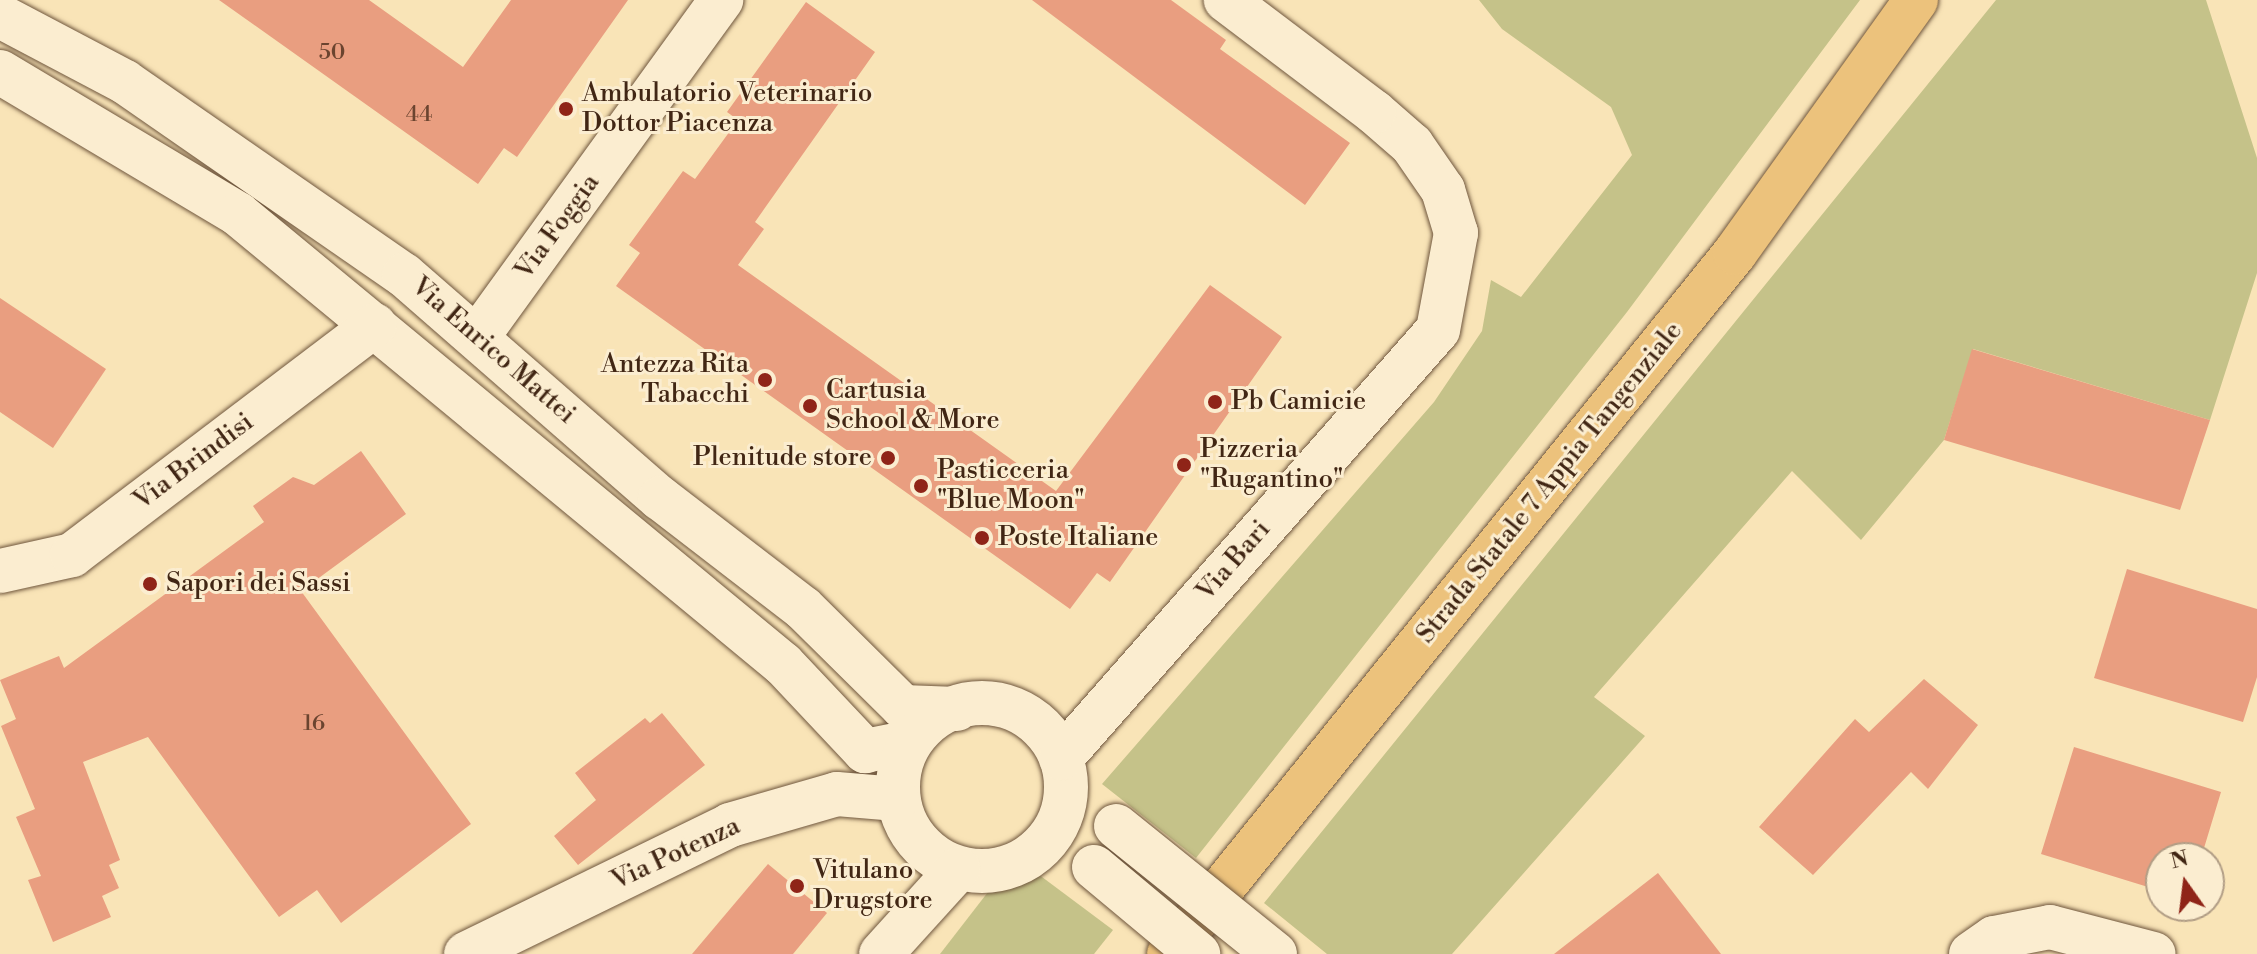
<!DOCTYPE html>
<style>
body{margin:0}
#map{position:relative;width:2257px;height:954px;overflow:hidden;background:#f9e4b7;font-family:"Libre Bodoni",serif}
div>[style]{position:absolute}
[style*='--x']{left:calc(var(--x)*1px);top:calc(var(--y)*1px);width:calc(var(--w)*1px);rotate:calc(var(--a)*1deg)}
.green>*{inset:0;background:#c5c289}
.building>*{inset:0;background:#e99e80}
.roads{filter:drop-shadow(0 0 2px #6f563d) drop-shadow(0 0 2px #6f563d)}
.minor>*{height:44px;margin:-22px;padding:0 22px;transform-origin:22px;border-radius:22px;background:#fbedd0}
.minor>.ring{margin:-22px;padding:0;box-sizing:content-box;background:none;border:44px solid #fbedd0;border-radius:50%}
.highway>*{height:44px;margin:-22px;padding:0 22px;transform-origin:22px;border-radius:22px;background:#ecc27c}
.bridges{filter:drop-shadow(0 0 2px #6f563d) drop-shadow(0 0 2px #6f563d)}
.minor-bridge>*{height:44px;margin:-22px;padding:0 22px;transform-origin:22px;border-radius:22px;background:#fbedd0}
.dots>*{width:22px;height:22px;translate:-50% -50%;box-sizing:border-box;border:4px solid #fbedd0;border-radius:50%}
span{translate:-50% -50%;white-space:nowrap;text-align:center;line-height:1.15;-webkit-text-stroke:6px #fbedd0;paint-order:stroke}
.number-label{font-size:22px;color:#6b442f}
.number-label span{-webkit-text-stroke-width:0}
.poi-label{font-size:26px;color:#412614}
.left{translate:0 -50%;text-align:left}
.right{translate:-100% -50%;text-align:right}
.street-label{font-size:26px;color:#412614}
.north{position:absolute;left:2145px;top:842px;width:80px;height:80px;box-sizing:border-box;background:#fbedd0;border:2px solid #b19d85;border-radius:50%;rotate:346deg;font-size:22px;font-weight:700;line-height:32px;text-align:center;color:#412614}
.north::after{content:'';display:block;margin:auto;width:28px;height:36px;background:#8f2418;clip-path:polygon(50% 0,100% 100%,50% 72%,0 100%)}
</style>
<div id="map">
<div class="green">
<i style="clip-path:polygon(1479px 0,1860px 0,1627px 312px,1196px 858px,1102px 784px,1434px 402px,1482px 331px,1491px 280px,1521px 297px,1632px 155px,1611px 107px,1502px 29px)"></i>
<i style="clip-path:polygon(1996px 0,2206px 0,2257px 158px,2257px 273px,2210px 420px,1973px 349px,1944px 440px,1861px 540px,1792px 471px,1594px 697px,1645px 736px,1452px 954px,1327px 954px,1264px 903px)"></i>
<i style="clip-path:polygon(1038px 874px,1113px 930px,1094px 954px,940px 954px,988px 892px)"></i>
</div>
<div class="building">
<i style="clip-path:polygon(219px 0,369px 0,463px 67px,511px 0,628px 0,517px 157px,504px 148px,478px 184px)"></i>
<i style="clip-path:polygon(1032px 0,1171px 0,1226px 40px,1220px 49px,1350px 143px,1305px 205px)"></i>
<i style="clip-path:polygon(806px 2px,875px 52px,755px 222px,764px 229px,738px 265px,1056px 491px,1210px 285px,1282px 337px,1110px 582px,1097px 573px,1070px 609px,616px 286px,640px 253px,629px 245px,683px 171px,695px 179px,738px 120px,727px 112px)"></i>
<i style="clip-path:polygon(0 298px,106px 369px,53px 448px,0 412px)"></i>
<i style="clip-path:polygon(1972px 349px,2210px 420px,2180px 510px,1944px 440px)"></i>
<i style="clip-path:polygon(361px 451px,406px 514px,301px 591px,471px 824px,341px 923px,317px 890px,279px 917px,148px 737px,83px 762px,120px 860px,109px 865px,119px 888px,102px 896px,111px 917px,53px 942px,28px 880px,41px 876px,16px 817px,35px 809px,1px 726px,16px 719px,0 680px,59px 656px,64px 668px,264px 522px,253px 506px,293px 477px,314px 485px)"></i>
<i style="clip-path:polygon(2127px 569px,2257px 609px,2257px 677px,2243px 722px,2094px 678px)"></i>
<i style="clip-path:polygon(1924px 679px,1978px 725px,1928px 789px,1911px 772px,1813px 875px,1759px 827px,1855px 719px,1869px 732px)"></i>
<i style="clip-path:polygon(662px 713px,705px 765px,578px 865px,554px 836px,596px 800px,575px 773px,645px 718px,650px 723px)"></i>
<i style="clip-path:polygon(2074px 747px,2221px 792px,2201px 858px,2161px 858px,2161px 891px,2041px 854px)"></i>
<i style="clip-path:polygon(768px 864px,827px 913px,793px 954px,692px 954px)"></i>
<i style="clip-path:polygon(1658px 873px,1721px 954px,1554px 954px)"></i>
</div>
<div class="roads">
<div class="minor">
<i style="--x:0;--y:16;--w:141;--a:27.8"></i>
<i style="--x:125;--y:82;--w:339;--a:34.7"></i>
<i style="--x:404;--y:275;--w:340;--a:41.1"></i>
<i style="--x:660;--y:498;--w:180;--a:37.6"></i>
<i style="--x:803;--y:608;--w:141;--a:44.7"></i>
<i style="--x:903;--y:707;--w:54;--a:2.1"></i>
<i style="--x:0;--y:72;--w:277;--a:30.8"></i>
<i style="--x:238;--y:214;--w:707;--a:39.55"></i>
<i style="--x:783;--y:664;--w:120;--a:46.7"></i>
<i style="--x:865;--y:751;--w:46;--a:-11.3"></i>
<i style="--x:478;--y:336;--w:415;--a:-54.1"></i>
<i style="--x:0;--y:571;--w:74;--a:-12.5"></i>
<i style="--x:72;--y:555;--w:380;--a:-37.2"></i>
<i class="ring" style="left:898px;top:703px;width:124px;height:124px"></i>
<i style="--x:1061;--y:758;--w:570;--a:-48.63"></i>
<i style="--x:1438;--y:330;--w:99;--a:-79.5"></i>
<i style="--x:1456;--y:233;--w:45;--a:-106.8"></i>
<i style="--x:1443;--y:190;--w:55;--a:-124.6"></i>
<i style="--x:1412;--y:145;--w:50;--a:-139"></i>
<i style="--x:1374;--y:112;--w:186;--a:-142.9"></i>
<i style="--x:466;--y:954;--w:294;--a:-26"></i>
<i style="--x:730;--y:825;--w:111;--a:-16.2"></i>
<i style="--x:837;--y:794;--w:60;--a:4.8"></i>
<i style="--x:881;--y:954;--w:115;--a:-47.8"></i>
<i style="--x:1971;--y:954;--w:28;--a:-35"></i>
<i style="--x:1994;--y:938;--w:57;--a:-11.1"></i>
<i style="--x:2050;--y:927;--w:107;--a:14.6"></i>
</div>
<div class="highway">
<i style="--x:1169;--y:954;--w:901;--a:-51.08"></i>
<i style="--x:1735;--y:253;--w:311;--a:-54.4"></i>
</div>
</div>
<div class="bridges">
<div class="minor-bridge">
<i style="--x:1116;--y:826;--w:204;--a:38.8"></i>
<i style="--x:1094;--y:867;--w:136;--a:39.9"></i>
</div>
</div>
<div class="dots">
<i style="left:566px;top:109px;background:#8f2418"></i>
<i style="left:765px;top:380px;background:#8f2418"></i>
<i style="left:1215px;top:402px;background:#8f2418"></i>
<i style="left:810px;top:406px;background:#8f2418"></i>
<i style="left:888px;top:458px;background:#8f2418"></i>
<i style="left:1184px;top:465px;background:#8f2418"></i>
<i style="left:921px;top:486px;background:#8f2418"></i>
<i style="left:982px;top:538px;background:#8f2418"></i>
<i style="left:150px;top:584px;background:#8f2418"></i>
<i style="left:797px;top:886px;background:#8f2418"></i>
</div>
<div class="number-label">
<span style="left:332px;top:53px">50</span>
<span style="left:419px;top:115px">44</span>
<span style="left:314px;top:724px">16</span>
</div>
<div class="poi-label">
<span class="left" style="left:582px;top:109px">Ambulatorio Veterinario<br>Dottor Piacenza</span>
<span class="right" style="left:749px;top:380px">Antezza Rita<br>Tabacchi</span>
<span class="left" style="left:826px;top:406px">Cartusia<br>School &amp; More</span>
<span class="left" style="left:1231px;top:402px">Pb Camicie</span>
<span class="left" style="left:1200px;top:465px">Pizzeria<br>"Rugantino"</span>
<span class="right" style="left:872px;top:458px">Plenitude store</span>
<span class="left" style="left:937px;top:486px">Pasticceria<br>"Blue Moon"</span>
<span class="left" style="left:998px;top:538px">Poste Italiane</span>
<span class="left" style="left:166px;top:584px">Sapori dei Sassi</span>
<span class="left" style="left:813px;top:886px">Vitulano<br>Drugstore</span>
</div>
<div class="street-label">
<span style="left:558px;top:227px;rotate:-54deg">Via Foggia</span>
<span style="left:493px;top:351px;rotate:41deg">Via Enrico Mattei</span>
<span style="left:194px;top:462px;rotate:-37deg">Via Brindisi</span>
<span style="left:1550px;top:483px;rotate:-51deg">Strada Statale 7 Appia Tangenziale</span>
<span style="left:1234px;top:561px;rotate:-49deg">Via Bari</span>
<span style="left:676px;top:854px;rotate:-25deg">Via Potenza</span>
</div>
<div class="north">N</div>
</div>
